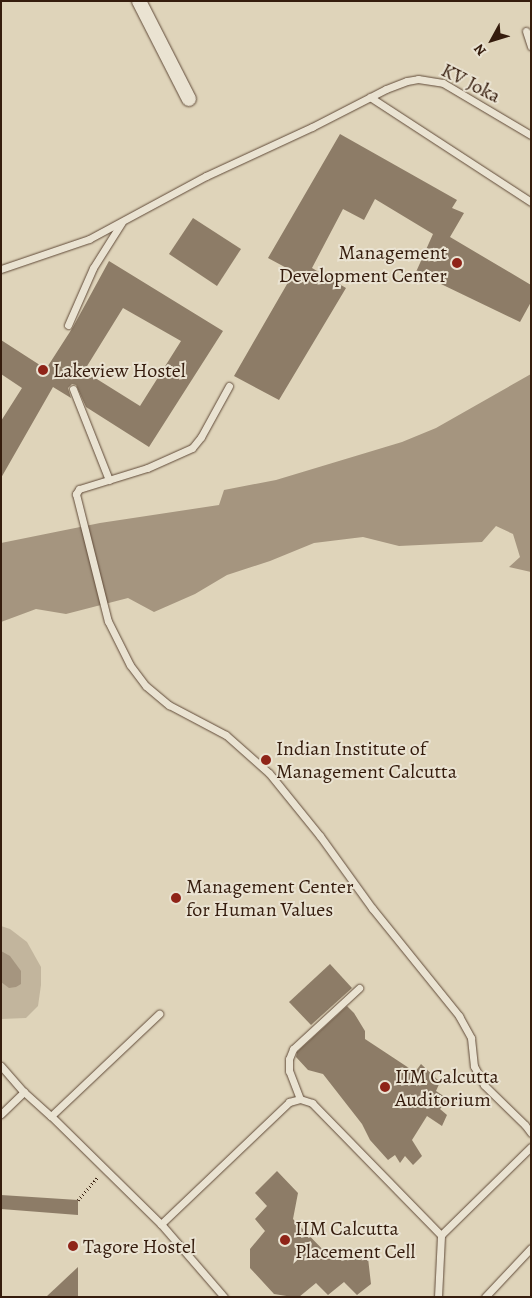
<!DOCTYPE html>
<style>
body{margin:0}
#map{position:relative;width:532px;height:1298px;overflow:hidden;background:#dfd4ba;font-family:Alegreya,serif}
div>[style]{position:absolute}
[style*='--x']{left:calc(var(--x)*1px);top:calc(var(--y)*1px);width:calc(var(--w)*1px);rotate:calc(var(--a)*1deg)}
.green>*{inset:0;background:#c2b59d}
.water>*{inset:0;background:#a5957f}
.building>*{inset:0;background:#8d7c67}
.path>*{height:3px;margin-top:-1.5px;transform-origin:0;background:repeating-linear-gradient(90deg,#351c0d 0 1px,transparent 0 3.5px)}
.roads{filter:drop-shadow(0 0 1px #604a38) drop-shadow(0 0 1px #604a38)}
.service>*{height:7px;margin:-3.5px;padding:0 3.5px;transform-origin:3.5px;border-radius:3.5px;background:#eae3d2}
.minor>*{height:14px;margin:-7px;padding:0 7px;transform-origin:7px;border-radius:7px;background:#eae3d2}
.dots>*{width:14px;height:14px;translate:-50% -50%;box-sizing:border-box;border:2px solid #eae3d2;border-radius:50%}
span{translate:-50% -50%;white-space:nowrap;text-align:center;line-height:1.15;-webkit-text-stroke:4px #eae3d2;paint-order:stroke}
.street-label{font-size:20px;color:#351c0d}
.poi-label{font-size:20px;color:#351c0d}
.right{translate:-100% -50%;text-align:right}
.left{translate:0 -50%;text-align:left}
.frame{position:absolute;inset:0;border:2px solid #351c0d;pointer-events:none}
.north{position:absolute;left:467px;top:15px;width:50px;height:50px;-webkit-text-stroke:4px #eae3d2;paint-order:stroke;rotate:231deg;font-size:14px;font-weight:700;line-height:20px;text-align:center;color:#351c0d}
.north::after{content:'';display:block;margin:auto;width:18px;height:22px;background:#351c0d;clip-path:polygon(50% 0,100% 100%,50% 72%,0 100%)}
</style>
<div id="map">
<div class="green">
<i style="clip-path:polygon(1px 926px,10px 929px,27px 942px,41px 967px,41px 985px,38px 1006px,26px 1018px,1px 1019px)"></i>
</div>
<div class="water">
<i style="clip-path:polygon(531px 374px,531px 572px,509px 567px,520px 557px,513px 534px,496px 526px,482px 542px,399px 546px,363px 537px,314px 543px,270px 561px,227px 575px,195px 594px,154px 612px,128px 598px,66px 614px,36px 609px,1px 622px,1px 543px,100px 523px,219px 505px,224px 490px,276px 480px,402px 442px,436px 428px)"></i>
<i style="clip-path:polygon(1px 951px,10px 956px,21px 971px,21px 984px,16px 987px,9px 988px,1px 982px)"></i>
</div>
<div class="building">
<i style="clip-path:polygon(340px 134px,457px 200px,452px 208px,464px 213px,450px 237px,531px 285px,531px 302px,520px 322px,416px 272px,433px 234px,375px 199px,364px 220px,343px 209px,312px 268px,346px 288px,279px 400px,234px 376px,294px 272px,268px 258px)"></i>
<i style="clip-path:polygon(193px 218px,241px 249px,217px 286px,169px 254px)"></i>
<i style="clip-path:polygon(evenodd,109px 261px,223px 331px,149px 447px,86px 407px,76px 385px,72px 384px,68px 388px,71px 398px,53px 387px,1px 478px,1px 421px,22px 388px,1px 374px,1px 340px,46px 369px,73px 327px,109px 261px,123px 308px,181px 341px,140px 406px,84px 371px,123px 308px)"></i>
<i style="clip-path:polygon(330px 964px,352px 988px,311px 1025px,289px 1002px)"></i>
<i style="clip-path:polygon(347px 1006px,354px 1013px,365px 1031px,365px 1039px,415px 1072px,421px 1064px,440px 1082px,436px 1091px,448px 1099px,440px 1109px,447px 1115px,442px 1126px,427px 1116px,412px 1140px,422px 1156px,413px 1165px,405px 1156px,400px 1163px,395px 1155px,388px 1160px,370px 1140px,362px 1124px,323px 1074px,308px 1070px,296px 1057px,297px 1052px)"></i>
<i style="clip-path:polygon(277px 1171px,298px 1193px,293px 1219px,330px 1257px,368px 1258px,371px 1284px,357px 1295px,344px 1282px,328px 1295px,316px 1283px,299px 1297px,293px 1297px,274px 1294px,250px 1268px,250px 1249px,265px 1231px,255px 1219px,267px 1206px,255px 1193px)"></i>
<i style="clip-path:polygon(1px 1195px,78px 1200px,78px 1215px,1px 1209px)"></i>
<i style="clip-path:polygon(78px 1267px,78px 1297px,46px 1297px)"></i>
</div>
<div class="path">
<i style="--x:78;--y:1200;--w:30;--a:-49"></i>
</div>
<div class="roads">
<div class="service">
<i style="--x:526;--y:31;--w:16;--a:72"></i>
<i style="--x:370;--y:97;--w:192;--a:33.1"></i>
<i style="--x:1;--y:269;--w:93;--a:-18.8"></i>
<i style="--x:89;--y:239;--w:133;--a:-28.3"></i>
<i style="--x:206;--y:176;--w:117;--a:-24.8"></i>
<i style="--x:312;--y:127;--w:83;--a:-27.2"></i>
<i style="--x:386;--y:89;--w:22;--a:-21"></i>
<i style="--x:407;--y:81;--w:11;--a:-10"></i>
<i style="--x:418;--y:79;--w:25;--a:9"></i>
<i style="--x:443;--y:83;--w:102;--a:30.6"></i>
<i style="--x:68;--y:325;--w:62;--a:-66.3"></i>
<i style="--x:93;--y:268;--w:54;--a:-57.8"></i>
<i style="--x:229;--y:386;--w:58;--a:118.8"></i>
<i style="--x:201;--y:437;--w:14;--a:129"></i>
<i style="--x:192;--y:448;--w:49;--a:156"></i>
<i style="--x:147;--y:468;--w:71;--a:162.8"></i>
<i style="--x:79;--y:489;--w:6;--a:121"></i>
<i style="--x:76;--y:494;--w:131;--a:75.9"></i>
<i style="--x:108;--y:621;--w:49;--a:63.4"></i>
<i style="--x:130;--y:665;--w:26;--a:53"></i>
<i style="--x:146;--y:686;--w:30;--a:40"></i>
<i style="--x:169;--y:705;--w:64;--a:27.8"></i>
<i style="--x:226;--y:735;--w:57;--a:41.5"></i>
<i style="--x:269;--y:773;--w:81;--a:51"></i>
<i style="--x:320;--y:836;--w:89;--a:54.2"></i>
<i style="--x:372;--y:908;--w:139;--a:51.1"></i>
<i style="--x:459;--y:1016;--w:25;--a:61"></i>
<i style="--x:471;--y:1038;--w:28;--a:84"></i>
<i style="--x:474;--y:1066;--w:21;--a:62"></i>
<i style="--x:484;--y:1085;--w:57;--a:44.3"></i>
<i style="--x:525;--y:1125;--w:10;--a:53"></i>
<i style="--x:73;--y:389;--w:98;--a:68.4"></i>
<i style="--x:1;--y:1066;--w:35;--a:49"></i>
<i style="--x:24;--y:1092;--w:36;--a:42"></i>
<i style="--x:51;--y:1116;--w:154;--a:44.5"></i>
<i style="--x:161;--y:1224;--w:96;--a:49.2"></i>
<i style="--x:300;--y:1099;--w:30;--a:-111"></i>
<i style="--x:289;--y:1071;--w:12;--a:-90"></i>
<i style="--x:289;--y:1059;--w:11;--a:-68"></i>
<i style="--x:293;--y:1049;--w:90;--a:-42.7"></i>
<i style="--x:1;--y:1114;--w:32;--a:-44"></i>
<i style="--x:51;--y:1116;--w:149;--a:-43.4"></i>
<i style="--x:161;--y:1224;--w:177;--a:-43.6"></i>
<i style="--x:289;--y:1102;--w:11;--a:-15"></i>
<i style="--x:300;--y:1099;--w:13;--a:18"></i>
<i style="--x:312;--y:1103;--w:185;--a:45.7"></i>
<i style="--x:438;--y:1297;--w:62;--a:-87.2"></i>
<i style="--x:441;--y:1235;--w:126;--a:-44.4"></i>
<i style="--x:485;--y:1297;--w:67;--a:-46.8"></i>
</div>
<div class="minor">
<i style="--x:139;--y:1;--w:110;--a:63"></i>
</div>
</div>
<div class="dots">
<i style="left:457px;top:263px;background:#8f2418"></i>
<i style="left:43px;top:370px;background:#8f2418"></i>
<i style="left:266px;top:760px;background:#8f2418"></i>
<i style="left:176px;top:898px;background:#8f2418"></i>
<i style="left:385px;top:1087px;background:#8f2418"></i>
<i style="left:285px;top:1240px;background:#8f2418"></i>
<i style="left:73px;top:1246px;background:#8f2418"></i>
</div>
<div class="street-label">
<span style="left:471px;top:83px;rotate:27deg">KV Joka</span>
</div>
<div class="poi-label">
<span class="right" style="left:447px;top:264px">Management<br>Development Center</span>
<span class="left" style="left:53px;top:370px">Lakeview Hostel</span>
<span class="left" style="left:276px;top:760px">Indian Institute of<br>Management Calcutta</span>
<span class="left" style="left:186px;top:898px">Management Center<br>for Human Values</span>
<span class="left" style="left:395px;top:1088px">IIM Calcutta<br>Auditorium</span>
<span class="left" style="left:295px;top:1240px">IIM Calcutta<br>Placement Cell</span>
<span class="left" style="left:83px;top:1246px">Tagore Hostel</span>
</div>
<div class="frame"></div>
<div class="north">N</div>
</div>
